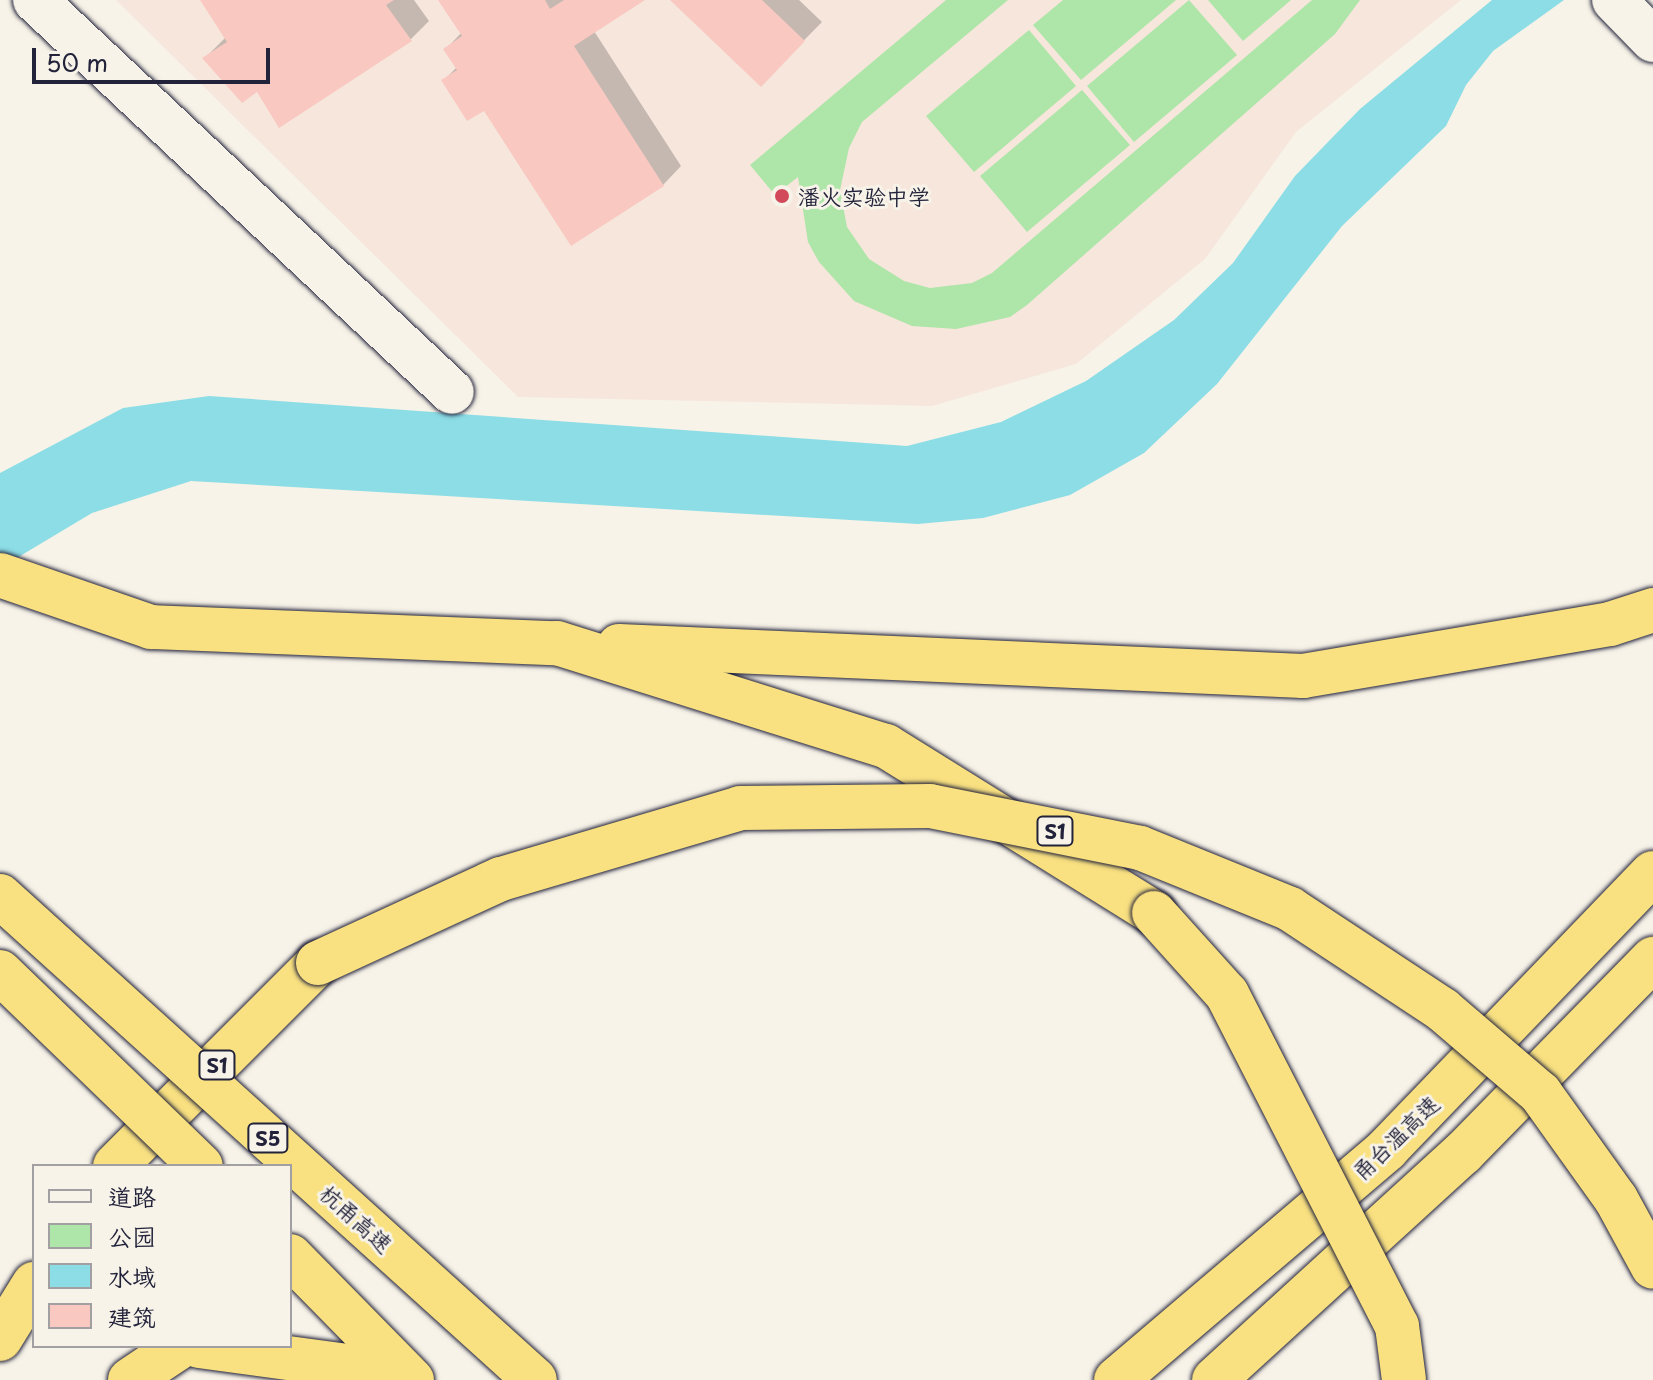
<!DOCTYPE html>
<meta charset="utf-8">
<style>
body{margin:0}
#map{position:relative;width:1653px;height:1380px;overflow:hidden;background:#f7f3e8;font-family:"Playpen Sans","LXGW WenKai TC",sans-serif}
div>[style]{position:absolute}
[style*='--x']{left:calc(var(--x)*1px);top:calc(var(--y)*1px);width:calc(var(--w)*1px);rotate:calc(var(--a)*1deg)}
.built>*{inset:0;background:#f7e6dc}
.green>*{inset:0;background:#aee5a9}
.water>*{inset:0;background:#8cdde6}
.shadow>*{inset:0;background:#0003}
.building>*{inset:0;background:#f8c8c1}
.roads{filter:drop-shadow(0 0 2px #22223b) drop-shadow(0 0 2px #22223b)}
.minor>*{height:44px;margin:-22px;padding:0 22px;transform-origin:22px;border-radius:22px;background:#f7f3e8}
.highway>*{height:44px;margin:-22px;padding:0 22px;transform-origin:22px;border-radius:22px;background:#f9e181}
.bridges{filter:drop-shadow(0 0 2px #22223b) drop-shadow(0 0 2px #22223b)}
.highway-bridge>*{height:44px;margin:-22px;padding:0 22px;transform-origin:22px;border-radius:22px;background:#f9e181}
.dots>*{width:22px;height:22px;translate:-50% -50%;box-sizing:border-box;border:4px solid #f7f3e8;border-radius:50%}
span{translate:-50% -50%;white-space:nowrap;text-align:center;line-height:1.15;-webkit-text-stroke:6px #f7f3e8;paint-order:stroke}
.shield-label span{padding:2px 6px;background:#f7f3e8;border:2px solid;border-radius:6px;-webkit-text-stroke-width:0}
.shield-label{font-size:20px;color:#22223b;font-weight:700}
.poi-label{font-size:22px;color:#22223b}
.left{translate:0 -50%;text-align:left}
.street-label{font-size:22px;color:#22223b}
.legend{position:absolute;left:32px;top:1164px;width:260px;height:184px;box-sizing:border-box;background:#f7f3e8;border:2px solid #a29fa3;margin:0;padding:10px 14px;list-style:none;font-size:24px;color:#22223b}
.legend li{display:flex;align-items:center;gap:16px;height:40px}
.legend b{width:40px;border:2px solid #a29fa3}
.scale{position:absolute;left:32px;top:48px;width:238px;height:36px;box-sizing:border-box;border:4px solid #22223b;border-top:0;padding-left:10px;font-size:24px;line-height:28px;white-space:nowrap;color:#22223b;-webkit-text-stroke:6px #f7f3e8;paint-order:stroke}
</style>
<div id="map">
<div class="built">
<i style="clip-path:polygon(116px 0,1461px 0,1296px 132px,1205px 259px,1076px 364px,932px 406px,518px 397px)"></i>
</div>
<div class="green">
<i style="clip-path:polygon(946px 0,1008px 0,862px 122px,849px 148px,840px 190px,847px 227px,869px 259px,904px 281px,930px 288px,972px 283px,992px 273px,1312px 0,1360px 0,1335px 34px,1027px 305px,1010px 317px,956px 329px,912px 326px,854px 301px,819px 262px,808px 242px,798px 177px,775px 195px,750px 165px)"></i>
<i style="clip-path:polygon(1063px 0,1176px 0,1081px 80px,1033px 25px)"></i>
<i style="clip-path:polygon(1189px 0,1237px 55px,1134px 142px,1087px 86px)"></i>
<i style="clip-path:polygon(1208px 0,1291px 0,1243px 41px)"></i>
<i style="clip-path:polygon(1029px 30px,1076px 86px,974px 172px,926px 116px)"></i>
<i style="clip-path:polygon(1082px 90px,1130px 145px,1027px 232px,980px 176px)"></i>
</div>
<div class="water">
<i style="clip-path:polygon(1492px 0,1564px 0,1493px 51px,1466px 85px,1446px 126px,1342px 226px,1217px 384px,1144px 453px,1070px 495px,983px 518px,918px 524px,191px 481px,92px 513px,0 568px,0 473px,123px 408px,209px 396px,907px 446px,1001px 422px,1086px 381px,1174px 320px,1233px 263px,1295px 176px,1360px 109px)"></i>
</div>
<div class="shadow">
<i style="clip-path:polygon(202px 0,414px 0,429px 21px,411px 39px,280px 125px,257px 89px,205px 58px,226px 37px)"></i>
<i style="clip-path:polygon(441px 0,643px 0,594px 31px,681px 166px,663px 185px,484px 108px,443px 81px,457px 67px,446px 49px,462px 32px)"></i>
<i style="clip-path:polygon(673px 0,799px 0,822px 22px,761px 84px)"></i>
</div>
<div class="building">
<i style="clip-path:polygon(200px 0,394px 0,386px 5px,412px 41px,279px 128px,257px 92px,242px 103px,202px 58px,227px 42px)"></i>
<i style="clip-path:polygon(438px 0,545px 0,550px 9px,564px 0,645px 0,574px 46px,664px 186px,571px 246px,484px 111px,467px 121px,441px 80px,457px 70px,443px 49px,462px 36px)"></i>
<i style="clip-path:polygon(670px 0,762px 0,805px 41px,761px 87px)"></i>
</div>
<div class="roads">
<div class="minor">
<i style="--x:35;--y:0;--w:572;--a:43.23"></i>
<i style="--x:1614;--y:0;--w:56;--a:45.7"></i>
</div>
<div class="highway">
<i style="--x:0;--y:575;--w:160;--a:19"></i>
<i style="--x:151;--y:627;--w:406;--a:2.3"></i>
<i style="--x:557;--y:643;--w:345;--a:17.4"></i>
<i style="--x:886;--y:746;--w:316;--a:31.9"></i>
<i style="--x:619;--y:646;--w:685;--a:2.51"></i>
<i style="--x:1303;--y:676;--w:311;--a:-9.6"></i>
<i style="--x:1610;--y:624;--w:45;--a:-18"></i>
<i style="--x:115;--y:1166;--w:287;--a:-45"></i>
<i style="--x:290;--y:1256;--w:174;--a:45.5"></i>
<i style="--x:0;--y:1339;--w:65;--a:-58.3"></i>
<i style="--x:199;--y:1346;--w:208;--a:7.7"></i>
<i style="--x:130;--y:1380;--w:61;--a:-33.7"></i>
<i style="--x:1116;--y:1380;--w:356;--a:-40.4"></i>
<i style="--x:1387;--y:1149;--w:383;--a:-46.1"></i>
<i style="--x:1214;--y:1380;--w:337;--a:-42.4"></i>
<i style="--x:1463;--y:1153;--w:272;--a:-45.6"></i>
</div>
</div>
<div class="bridges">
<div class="highway-bridge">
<i style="--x:0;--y:896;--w:721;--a:42.13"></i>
<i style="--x:1154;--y:913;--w:109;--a:48"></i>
<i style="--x:1227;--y:994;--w:373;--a:62.9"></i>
<i style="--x:1397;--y:1326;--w:54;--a:82.6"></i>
<i style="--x:318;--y:963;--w:201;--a:-24.7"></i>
<i style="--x:501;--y:879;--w:249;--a:-16.5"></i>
<i style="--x:740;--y:808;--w:190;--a:-0.6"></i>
<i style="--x:930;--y:806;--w:214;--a:11.3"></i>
<i style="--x:1140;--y:848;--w:162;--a:22.1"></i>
<i style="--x:1290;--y:909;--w:183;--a:33.4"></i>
<i style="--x:1443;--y:1010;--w:128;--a:40.6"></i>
<i style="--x:1540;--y:1093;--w:130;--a:54.4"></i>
<i style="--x:1616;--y:1199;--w:77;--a:61.4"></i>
<i style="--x:0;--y:972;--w:279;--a:44"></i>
</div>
</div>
<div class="dots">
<i style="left:782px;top:196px;background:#d1495b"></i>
</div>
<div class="shield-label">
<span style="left:1055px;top:831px">S1</span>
<span style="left:217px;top:1065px">S1</span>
<span style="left:268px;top:1138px">S5</span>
</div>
<div class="poi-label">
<span class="left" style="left:798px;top:196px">潘火实验中学</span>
</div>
<div class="street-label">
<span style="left:1395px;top:1137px;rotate:-44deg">甬台温高速</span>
<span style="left:357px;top:1218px;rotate:42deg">杭甬高速</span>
</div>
<ul class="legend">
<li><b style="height:10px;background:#f7f3e8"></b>道路</li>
<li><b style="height:22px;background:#aee5a9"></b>公园</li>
<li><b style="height:22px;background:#8cdde6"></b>水域</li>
<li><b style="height:22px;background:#f8c8c1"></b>建筑</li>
</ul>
<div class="scale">50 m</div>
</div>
